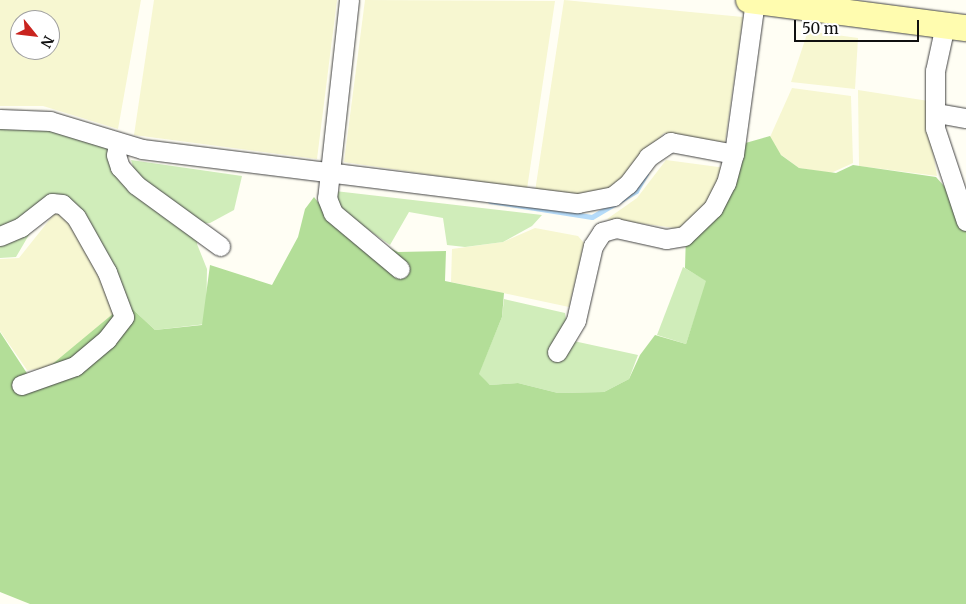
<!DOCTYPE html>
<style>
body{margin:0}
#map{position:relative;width:966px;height:604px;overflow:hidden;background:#fffef4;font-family:Merriweather,serif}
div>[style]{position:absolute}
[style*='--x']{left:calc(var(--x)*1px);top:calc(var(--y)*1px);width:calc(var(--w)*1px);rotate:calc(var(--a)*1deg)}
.farmland>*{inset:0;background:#f7f7d1}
.green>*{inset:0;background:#d0edba}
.forest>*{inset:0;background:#b3de98}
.stream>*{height:5px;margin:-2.5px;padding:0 2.5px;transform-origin:2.5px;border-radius:2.5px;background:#b5dbf9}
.roads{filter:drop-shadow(0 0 1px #434343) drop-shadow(0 0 1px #434343)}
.street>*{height:19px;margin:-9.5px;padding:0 9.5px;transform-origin:9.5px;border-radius:9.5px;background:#fff}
.secondary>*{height:26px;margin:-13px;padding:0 13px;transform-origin:13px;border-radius:13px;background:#fffcaf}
span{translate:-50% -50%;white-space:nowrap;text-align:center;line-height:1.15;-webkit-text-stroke:5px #fff;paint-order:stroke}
.north{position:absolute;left:10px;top:10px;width:50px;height:50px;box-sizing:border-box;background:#fff;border:1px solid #9f9f9f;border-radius:50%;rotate:119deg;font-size:14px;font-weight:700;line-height:20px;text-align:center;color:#101010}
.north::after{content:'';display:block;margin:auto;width:18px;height:22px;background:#c9241f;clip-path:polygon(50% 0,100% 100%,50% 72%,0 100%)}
.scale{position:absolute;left:794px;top:20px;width:125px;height:22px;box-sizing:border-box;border:2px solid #101010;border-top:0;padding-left:6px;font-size:15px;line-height:18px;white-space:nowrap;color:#101010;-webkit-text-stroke:4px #fff;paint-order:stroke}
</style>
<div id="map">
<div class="farmland">
<i style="clip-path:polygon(evenodd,0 0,141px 0,118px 129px,43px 106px,0 106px,0 0,20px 20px,50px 20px,50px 50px,20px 50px,20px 20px)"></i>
<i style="clip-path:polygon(154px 0,337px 0,317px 159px,134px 135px)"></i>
<i style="clip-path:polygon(365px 0,555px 1px,527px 189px,344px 162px)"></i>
<i style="clip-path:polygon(564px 0,743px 17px,725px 143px,664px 133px,626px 180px,597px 201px,534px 198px)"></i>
<i style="clip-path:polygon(808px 31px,858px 38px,855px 89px,791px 82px)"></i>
<i style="clip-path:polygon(792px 88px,851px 96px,853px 163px,831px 173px,799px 168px,780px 154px,770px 137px)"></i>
<i style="clip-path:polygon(858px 90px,935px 102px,929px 127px,937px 176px,859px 166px)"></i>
<i style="clip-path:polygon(666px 160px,726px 168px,707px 208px,683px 229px,607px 219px,637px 198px)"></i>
<i style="clip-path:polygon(62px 204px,124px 317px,75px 366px,27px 370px,0 331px,0 259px,19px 258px)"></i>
<i style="clip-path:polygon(535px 228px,578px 236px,584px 243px,569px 307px,451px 282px,452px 249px,503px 242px)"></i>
</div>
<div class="green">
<i style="clip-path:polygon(0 119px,114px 146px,120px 167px,199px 230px,197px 244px,207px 269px,206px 324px,155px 330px,126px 303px,62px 204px,50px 199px,16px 257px,0 258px)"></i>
<i style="clip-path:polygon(131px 160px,242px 176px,234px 210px,210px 223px,198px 224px,136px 176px)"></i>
<i style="clip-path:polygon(335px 191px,542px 215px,532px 226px,503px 242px,465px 247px,447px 245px,443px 218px,409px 212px,390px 245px,339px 209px)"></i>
<i style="clip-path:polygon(683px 267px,707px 281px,686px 344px,657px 335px)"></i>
<i style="clip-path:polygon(504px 299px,565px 313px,569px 340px,638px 355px,629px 379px,604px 392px,558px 393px,518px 383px,490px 385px,478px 375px,502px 317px)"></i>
</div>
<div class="forest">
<i style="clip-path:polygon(770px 136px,781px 155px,799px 168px,836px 173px,853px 165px,936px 177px,961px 205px,966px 221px,966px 604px,30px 604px,0 592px,0 332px,32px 381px,126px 303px,155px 330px,202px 325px,210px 265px,272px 285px,298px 237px,305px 209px,314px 197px,331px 219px,398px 252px,446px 251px,445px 281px,504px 293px,502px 317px,479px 374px,490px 385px,518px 383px,558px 393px,604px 392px,629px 379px,640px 355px,655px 335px,686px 344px,706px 281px,685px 268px,686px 234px,707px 220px,742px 144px)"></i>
</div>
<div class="stream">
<i style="--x:490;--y:201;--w:103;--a:8.9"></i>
<i style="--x:592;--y:217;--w:51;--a:-30.6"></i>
<i style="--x:636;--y:191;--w:20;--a:-60"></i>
</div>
<div class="roads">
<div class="street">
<i style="--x:349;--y:0;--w:199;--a:96.3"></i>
<i style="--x:327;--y:198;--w:16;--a:68"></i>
<i style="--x:333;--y:213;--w:87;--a:39.9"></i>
<i style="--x:945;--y:25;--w:47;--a:102.3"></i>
<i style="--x:935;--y:71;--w:57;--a:90"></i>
<i style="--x:935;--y:128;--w:98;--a:71.6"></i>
<i style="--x:937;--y:113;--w:29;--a:10"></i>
<i style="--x:0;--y:119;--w:50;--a:2.3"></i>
<i style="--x:50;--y:121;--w:96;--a:16.9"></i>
<i style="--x:142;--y:149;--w:439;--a:7.1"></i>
<i style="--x:578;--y:203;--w:36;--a:-11"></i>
<i style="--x:613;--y:196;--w:19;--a:-39"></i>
<i style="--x:628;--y:184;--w:34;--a:-53"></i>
<i style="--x:648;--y:157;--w:27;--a:-34"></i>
<i style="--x:670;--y:142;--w:65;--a:10.6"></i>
<i style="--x:118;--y:143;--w:12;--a:99"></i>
<i style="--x:116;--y:155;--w:13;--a:72"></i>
<i style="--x:120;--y:167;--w:24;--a:48"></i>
<i style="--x:136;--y:185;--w:104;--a:36"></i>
<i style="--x:0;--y:236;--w:23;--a:-23"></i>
<i style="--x:21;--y:227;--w:39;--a:-38"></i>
<i style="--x:52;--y:203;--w:10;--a:6"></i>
<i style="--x:62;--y:204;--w:19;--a:43"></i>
<i style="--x:76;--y:217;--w:63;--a:60.6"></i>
<i style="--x:107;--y:272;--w:48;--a:69.3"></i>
<i style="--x:124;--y:317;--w:28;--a:128"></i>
<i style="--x:107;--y:339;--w:42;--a:139.8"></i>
<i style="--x:75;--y:366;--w:57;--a:160.6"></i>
<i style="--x:557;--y:352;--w:37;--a:-59"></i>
<i style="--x:576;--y:320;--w:76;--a:-77.1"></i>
<i style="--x:593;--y:246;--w:17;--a:-57"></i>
<i style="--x:602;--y:232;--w:15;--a:-16"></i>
<i style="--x:616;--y:228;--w:51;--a:12.4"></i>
<i style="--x:666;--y:239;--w:18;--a:-9"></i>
<i style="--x:684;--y:236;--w:40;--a:-44"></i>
<i style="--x:713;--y:208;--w:28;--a:-63"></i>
<i style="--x:726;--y:183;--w:30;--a:-75"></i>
<i style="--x:734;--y:154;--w:155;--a:-82.2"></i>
</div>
<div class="secondary">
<i style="--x:749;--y:0;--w:219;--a:7.4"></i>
</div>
</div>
<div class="north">N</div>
<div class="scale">50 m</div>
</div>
